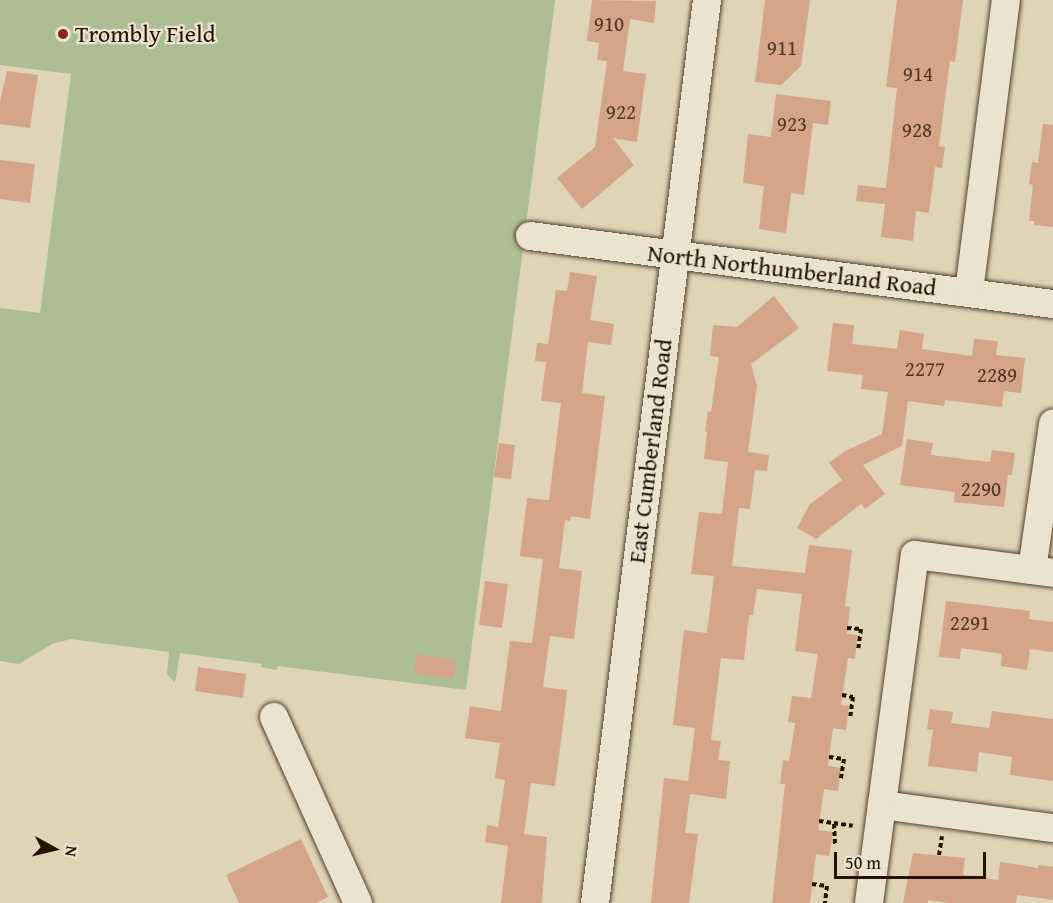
<!DOCTYPE html>
<style>
body{margin:0}
#map{position:relative;width:1053px;height:903px;overflow:hidden;background:#dfd4b6;font-family:"Gentium Book Plus",serif}
div>[style]{position:absolute}
[style*='--x']{left:calc(var(--x)*1px);top:calc(var(--y)*1px);width:calc(var(--w)*1px);rotate:calc(var(--a)*1deg)}
.green>*{inset:0;background:#adbe92}
.building>*{inset:0;background:#d4a588}
.path>*{height:4px;margin-top:-2px;transform-origin:0;background:repeating-linear-gradient(90deg,#271101 0 4.5px,transparent 0 7.5px)}
.roads{filter:drop-shadow(0 0 2px #55422e) drop-shadow(0 0 2px #55422e)}
.minor>*{height:28px;margin:-14px;padding:0 14px;transform-origin:14px;border-radius:14px;background:#eae3d0}
.dots>*{width:16px;height:16px;translate:-50% -50%;box-sizing:border-box;border:3px solid #eae3d0;border-radius:50%}
span{translate:-50% -50%;white-space:nowrap;text-align:center;line-height:1.15;-webkit-text-stroke:4.5px #eae3d0;paint-order:stroke}
.number-label{font-size:21px;color:#523623}
.number-label span{-webkit-text-stroke-width:0}
.poi-label{font-size:24px;color:#271101}
.left{translate:0 -50%;text-align:left}
.street-label{font-size:24px;color:#271101}
.north{position:absolute;left:24px;top:819px;width:60px;height:60px;-webkit-text-stroke:4px #eae3d0;paint-order:stroke;rotate:98deg;font-size:16px;font-weight:700;line-height:24px;text-align:center;color:#271101}
.north::after{content:'';display:block;margin:auto;width:21px;height:27px;background:#271101;clip-path:polygon(50% 0,100% 100%,50% 72%,0 100%)}
.scale{position:absolute;left:834px;top:852px;width:152px;height:27px;box-sizing:border-box;border:3px solid #271101;border-top:0;padding-left:8px;font-size:18px;line-height:21px;white-space:nowrap;color:#271101;-webkit-text-stroke:4px #eae3d0;paint-order:stroke}
</style>
<div id="map">
<div class="green">
<i style="clip-path:polygon(0 0,555px 0,466px 690px,278px 666px,277px 670px,261px 667px,262px 664px,180px 653px,175px 683px,167px 674px,169px 652px,71px 639px,52px 644px,19px 664px,0 661px,0 308px,40px 313px,71px 74px,0 65px)"></i>
</div>
<div class="building">
<i style="clip-path:polygon(592px 0,656px 1px,654px 23px,630px 19px,623px 71px,646px 74px,637px 142px,613px 138px,634px 165px,582px 209px,557px 178px,595px 147px,607px 61px,597px 60px,599px 43px,587px 41px)"></i>
<i style="clip-path:polygon(765px 0,810px 0,801px 66px,781px 85px,755px 82px)"></i>
<i style="clip-path:polygon(897px 0,963px 0,955px 62px,950px 61px,939px 146px,945px 147px,942px 168px,935px 167px,929px 213px,916px 211px,913px 241px,881px 237px,885px 204px,856px 201px,858px 185px,886px 188px,897px 88px,886px 87px)"></i>
<i style="clip-path:polygon(7px 71px,38px 75px,30px 128px,0 124px,0 102px)"></i>
<i style="clip-path:polygon(776px 94px,831px 101px,828px 125px,813px 123px,804px 195px,791px 193px,786px 233px,759px 229px,764px 186px,743px 183px,748px 134px,771px 137px)"></i>
<i style="clip-path:polygon(1043px 124px,1053px 125px,1053px 227px,1034px 225px,1034px 221px,1029px 221px,1033px 185px,1029px 184px,1032px 162px,1038px 163px)"></i>
<i style="clip-path:polygon(0 160px,35px 164px,30px 203px,0 199px)"></i>
<i style="clip-path:polygon(570px 272px,597px 276px,590px 320px,614px 324px,611px 345px,588px 342px,582px 393px,605px 396px,590px 519px,571px 516px,570px 521px,565px 520px,559px 568px,582px 571px,574px 639px,550px 636px,543px 687px,567px 690px,564px 718px,555px 786px,531px 783px,524px 834px,547px 837px,542px 903px,501px 903px,508px 846px,485px 842px,487px 825px,498px 827px,505px 780px,495px 778px,500px 743px,465px 738px,470px 706px,501px 711px,510px 641px,532px 643px,543px 559px,520px 556px,527px 498px,549px 500px,561px 403px,541px 401px,546px 362px,535px 361px,537px 343px,548px 344px,556px 290px,567px 291px)"></i>
<i style="clip-path:polygon(774px 296px,799px 328px,751px 364px,757px 386px,748px 452px,769px 455px,767px 471px,755px 470px,750px 509px,739px 508px,732px 566px,805px 573px,809px 545px,852px 550px,845px 606px,850px 607px,847px 634px,858px 635px,856px 650px,855px 659px,848px 658px,841px 705px,849px 706px,846px 730px,833px 728px,828px 766px,841px 768px,838px 791px,824px 789px,818px 830px,833px 832px,829px 856px,816px 854px,810px 903px,772px 903px,785px 784px,780px 784px,783px 760px,789px 761px,795px 723px,788px 722px,792px 696px,811px 698px,818px 654px,795px 651px,802px 594px,757px 589px,753px 615px,749px 615px,744px 660px,721px 658px,711px 740px,721px 741px,718px 760px,730px 761px,726px 799px,690px 794px,685px 833px,698px 834px,689px 903px,651px 903px,664px 778px,688px 781px,695px 728px,673px 725px,684px 630px,707px 633px,714px 576px,691px 574px,699px 512px,722px 514px,728px 462px,704px 459px,707px 432px,705px 431px,708px 411px,711px 412px,719px 357px,710px 356px,713px 325px,737px 327px)"></i>
<i style="clip-path:polygon(833px 323px,854px 325px,852px 344px,897px 349px,900px 330px,924px 334px,922px 349px,972px 356px,974px 339px,998px 341px,996px 355px,1025px 358px,1021px 393px,1004px 391px,1002px 407px,945px 400px,944px 406px,908px 401px,902px 446px,863px 465px,885px 494px,865px 509px,861px 504px,816px 539px,797px 528px,810px 504px,842px 480px,829px 463px,845px 451px,882px 434px,888px 392px,861px 389px,863px 375px,827px 371px)"></i>
<i style="clip-path:polygon(907px 439px,933px 443px,931px 455px,990px 462px,992px 450px,1015px 453px,1012px 475px,1008px 475px,1004px 507px,954px 502px,955px 492px,900px 485px)"></i>
<i style="clip-path:polygon(499px 443px,515px 445px,511px 479px,494px 477px)"></i>
<i style="clip-path:polygon(485px 581px,508px 584px,502px 628px,479px 625px)"></i>
<i style="clip-path:polygon(946px 601px,1030px 611px,1029px 619px,1053px 622px,1053px 652px,1030px 649px,1027px 670px,1001px 666px,1002px 654px,961px 648px,960px 659px,939px 657px)"></i>
<i style="clip-path:polygon(417px 654px,456px 660px,454px 679px,414px 673px)"></i>
<i style="clip-path:polygon(198px 667px,246px 674px,243px 698px,195px 691px)"></i>
<i style="clip-path:polygon(930px 709px,953px 712px,951px 723px,989px 728px,992px 711px,1053px 719px,1053px 781px,1010px 775px,1012px 757px,979px 752px,977px 772px,928px 766px,933px 730px,927px 729px)"></i>
<i style="clip-path:polygon(301px 839px,328px 897px,316px 903px,239px 903px,226px 875px)"></i>
<i style="clip-path:polygon(913px 853px,965px 858px,963px 875px,998px 880px,1000px 862px,1038px 868px,1038px 865px,1053px 867px,1053px 900px,1017px 895px,1016px 903px,950px 903px,928px 900px,928px 903px,903px 903px)"></i>
</div>
<div class="path">
<i style="--x:847;--y:628;--w:14;--a:4"></i>
<i style="--x:861;--y:629;--w:22;--a:98"></i>
<i style="--x:842;--y:695;--w:11;--a:10"></i>
<i style="--x:853;--y:697;--w:21;--a:98"></i>
<i style="--x:829;--y:757;--w:15;--a:8"></i>
<i style="--x:844;--y:759;--w:20;--a:99"></i>
<i style="--x:819;--y:821;--w:34;--a:8"></i>
<i style="--x:834;--y:824;--w:20;--a:87"></i>
<i style="--x:939;--y:855;--w:19;--a:-81"></i>
<i style="--x:812;--y:884;--w:15;--a:8"></i>
<i style="--x:827;--y:886;--w:17;--a:97"></i>
</div>
<div class="roads">
<div class="minor">
<i style="--x:530;--y:236;--w:527;--a:7.41"></i>
<i style="--x:969;--y:292;--w:294;--a:-82.8"></i>
<i style="--x:1032;--y:570;--w:148;--a:-81.8"></i>
<i style="--x:274;--y:717;--w:204;--a:65.7"></i>
<i style="--x:882;--y:805;--w:173;--a:7.7"></i>
<i style="--x:595;--y:903;--w:910;--a:-82.93"></i>
<i style="--x:869;--y:903;--w:351;--a:-82.5"></i>
<i style="--x:915;--y:555;--w:139;--a:7.4"></i>
</div>
</div>
<div class="dots">
<i style="left:63px;top:34px;background:#8f2418"></i>
</div>
<div class="number-label">
<span style="left:609px;top:24px">910</span>
<span style="left:782px;top:48px">911</span>
<span style="left:918px;top:74px">914</span>
<span style="left:621px;top:112px">922</span>
<span style="left:792px;top:124px">923</span>
<span style="left:917px;top:130px">928</span>
<span style="left:925px;top:369px">2277</span>
<span style="left:997px;top:375px">2289</span>
<span style="left:981px;top:489px">2290</span>
<span style="left:970px;top:623px">2291</span>
</div>
<div class="poi-label">
<span class="left" style="left:75px;top:34px">Trombly Field</span>
</div>
<div class="street-label">
<span style="left:792px;top:270px;rotate:7deg">North Northumberland Road</span>
<span style="left:650px;top:451px;rotate:-83deg">East Cumberland Road</span>
</div>
<div class="north">N</div>
<div class="scale">50 m</div>
</div>
